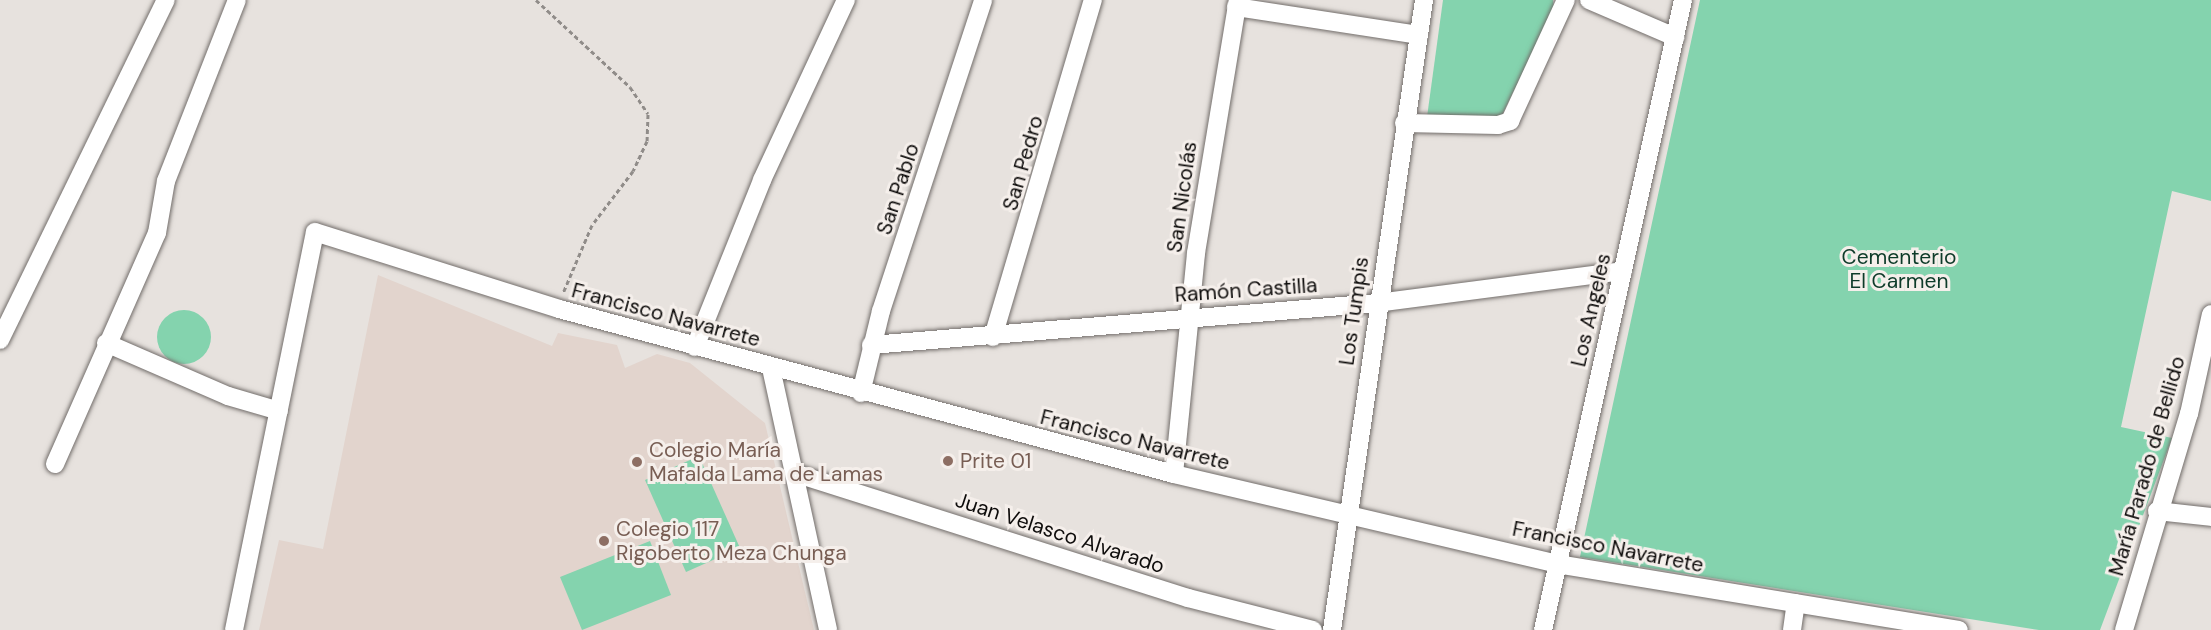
<!DOCTYPE html>
<meta charset="utf-8">
<style>
body{margin:0}
#map{position:relative;width:2211px;height:630px;overflow:hidden;background:#e7e2de;font-family:"DM Sans",sans-serif}
div>[style]{position:absolute}
[style*='--x']{left:calc(var(--x)*1px);top:calc(var(--y)*1px);width:calc(var(--w)*1px);rotate:calc(var(--a)*1deg)}
.built>*{inset:0;background:#e2d4cd}
.green>*{inset:0;background:#84d3ae}
.round{border-radius:50%}
.path>*{height:3px;margin-top:-1.5px;transform-origin:0;background:repeating-linear-gradient(90deg,#908c89 0 4.5px,transparent 0 7.5px)}
.roads{filter:drop-shadow(0 0 2px #726d6a) drop-shadow(0 0 2px #726d6a)}
.street>*{height:18px;margin:-9px;padding:0 9px;transform-origin:9px;border-radius:9px;background:#fff}
.dots>*{width:16px;height:16px;translate:-50% -50%;box-sizing:border-box;border:3px solid #f5efeb;border-radius:50%}
span{translate:-50% -50%;white-space:nowrap;text-align:center;line-height:1.15;-webkit-text-stroke:6px #f5efeb;paint-order:stroke}
.street-label{font-size:21px;color:#0e0c0b}
.park-label{font-size:21px;color:#0d3b29}
.education-label{font-size:21px;color:#785e54}
.left{translate:0 -50%;text-align:left}
</style>
<div id="map">
<div class="built">
<i style="clip-path:polygon(378px 275px,552px 346px,558px 333px,617px 345px,625px 368px,657px 354px,690px 363px,765px 423px,814px 630px,259px 630px,279px 540px,323px 549px)"></i>
</div>
<div class="green">
<i style="clip-path:polygon(1443px 0,1553px 0,1554px 9px,1501px 117px,1427px 117px)"></i>
<i style="clip-path:polygon(1700px 0,2211px 0,2211px 201px,2172px 191px,2121px 427px,2172px 438px,2100px 630px,2039px 630px,1580px 557px)"></i>
<i class="round" style="left:157px;top:310px;width:54px;height:54px"></i>
<i style="clip-path:polygon(699px 456px,740px 548px,686px 572px,645px 480px)"></i>
<i style="clip-path:polygon(650px 541px,671px 595px,582px 630px,560px 577px)"></i>
</div>
<div class="path">
<i style="--x:536;--y:0;--w:128;--a:42.8"></i>
<i style="--x:630;--y:87;--w:32;--a:56"></i>
<i style="--x:648;--y:114;--w:27;--a:92"></i>
<i style="--x:647;--y:141;--w:33;--a:115"></i>
<i style="--x:633;--y:171;--w:68;--a:127.2"></i>
<i style="--x:592;--y:225;--w:74;--a:113.1"></i>
</div>
<div class="roads">
<div class="street">
<i style="--x:1589;--y:0;--w:94;--a:23.3"></i>
<i style="--x:1236;--y:7;--w:185;--a:8.7"></i>
<i style="--x:1404;--y:123;--w:94;--a:1.2"></i>
<i style="--x:1498;--y:125;--w:13;--a:-18"></i>
<i style="--x:1510;--y:121;--w:133;--a:-65.2"></i>
<i style="--x:993;--y:337;--w:352;--a:-73.5"></i>
<i style="--x:0;--y:340;--w:378;--a:-64"></i>
<i style="--x:106;--y:343;--w:133;--a:23.5"></i>
<i style="--x:228;--y:396;--w:53;--a:16.4"></i>
<i style="--x:871;--y:345;--w:508;--a:-4.74"></i>
<i style="--x:1377;--y:303;--w:248;--a:-7.4"></i>
<i style="--x:695;--y:347;--w:180;--a:-68.1"></i>
<i style="--x:762;--y:180;--w:199;--a:-65"></i>
<i style="--x:771;--y:368;--w:268;--a:77.7"></i>
<i style="--x:861;--y:393;--w:84;--a:-76.3"></i>
<i style="--x:881;--y:311;--w:327;--a:-71.8"></i>
<i style="--x:55;--y:464;--w:253;--a:-66.2"></i>
<i style="--x:157;--y:233;--w:53;--a:-80.2"></i>
<i style="--x:166;--y:181;--w:194;--a:-68.6"></i>
<i style="--x:794;--y:473;--w:413;--a:17.6"></i>
<i style="--x:1188;--y:598;--w:129;--a:14.4"></i>
<i style="--x:1174;--y:474;--w:222;--a:-84.3"></i>
<i style="--x:1196;--y:253;--w:256;--a:-80.6"></i>
<i style="--x:2157;--y:511;--w:54;--a:6.3"></i>
<i style="--x:234;--y:630;--w:406;--a:-78.5"></i>
<i style="--x:315;--y:232;--w:256;--a:17.5"></i>
<i style="--x:559;--y:309;--w:637;--a:15.02"></i>
<i style="--x:1174;--y:474;--w:393;--a:13.2"></i>
<i style="--x:1557;--y:564;--w:407;--a:9.3"></i>
<i style="--x:1332;--y:630;--w:637;--a:-81.69"></i>
<i style="--x:1543;--y:630;--w:645;--a:-77.47"></i>
<i style="--x:1792;--y:630;--w:27;--a:-82"></i>
<i style="--x:2124;--y:630;--w:226;--a:-73.3"></i>
<i style="--x:2189;--y:414;--w:102;--a:-77.6"></i>
</div>
</div>
<div class="dots">
<i style="left:948px;top:461px;background:#8d6e63"></i>
<i style="left:637px;top:462px;background:#8d6e63"></i>
<i style="left:604px;top:541px;background:#8d6e63"></i>
</div>
<div class="street-label">
<span style="left:1023px;top:163px;rotate:-74deg">San Pedro</span>
<span style="left:898px;top:189px;rotate:-72deg">San Pablo</span>
<span style="left:1182px;top:197px;rotate:-82deg">San Nicolás</span>
<span style="left:1246px;top:290px;rotate:-4deg">Ramón Castilla</span>
<span style="left:1591px;top:310px;rotate:-77deg">Los Angeles</span>
<span style="left:1354px;top:311px;rotate:-82deg">Los Tumpis</span>
<span style="left:666px;top:315px;rotate:15deg">Francisco Navarrete</span>
<span style="left:1135px;top:440px;rotate:14deg">Francisco Navarrete</span>
<span style="left:2147px;top:466px;rotate:-74deg">María Parado de Bellido</span>
<span style="left:1060px;top:533px;rotate:18deg">Juan Velasco Alvarado</span>
<span style="left:1608px;top:547px;rotate:11deg">Francisco Navarrete</span>
</div>
<div class="park-label">
<span style="left:1899px;top:269px">Cementerio<br>El Carmen</span>
</div>
<div class="education-label">
<span class="left" style="left:649px;top:462px">Colegio María<br>Mafalda Lama de Lamas</span>
<span class="left" style="left:960px;top:461px">Prite 01</span>
<span class="left" style="left:616px;top:541px">Colegio 117<br>Rigoberto Meza Chunga</span>
</div>
</div>
